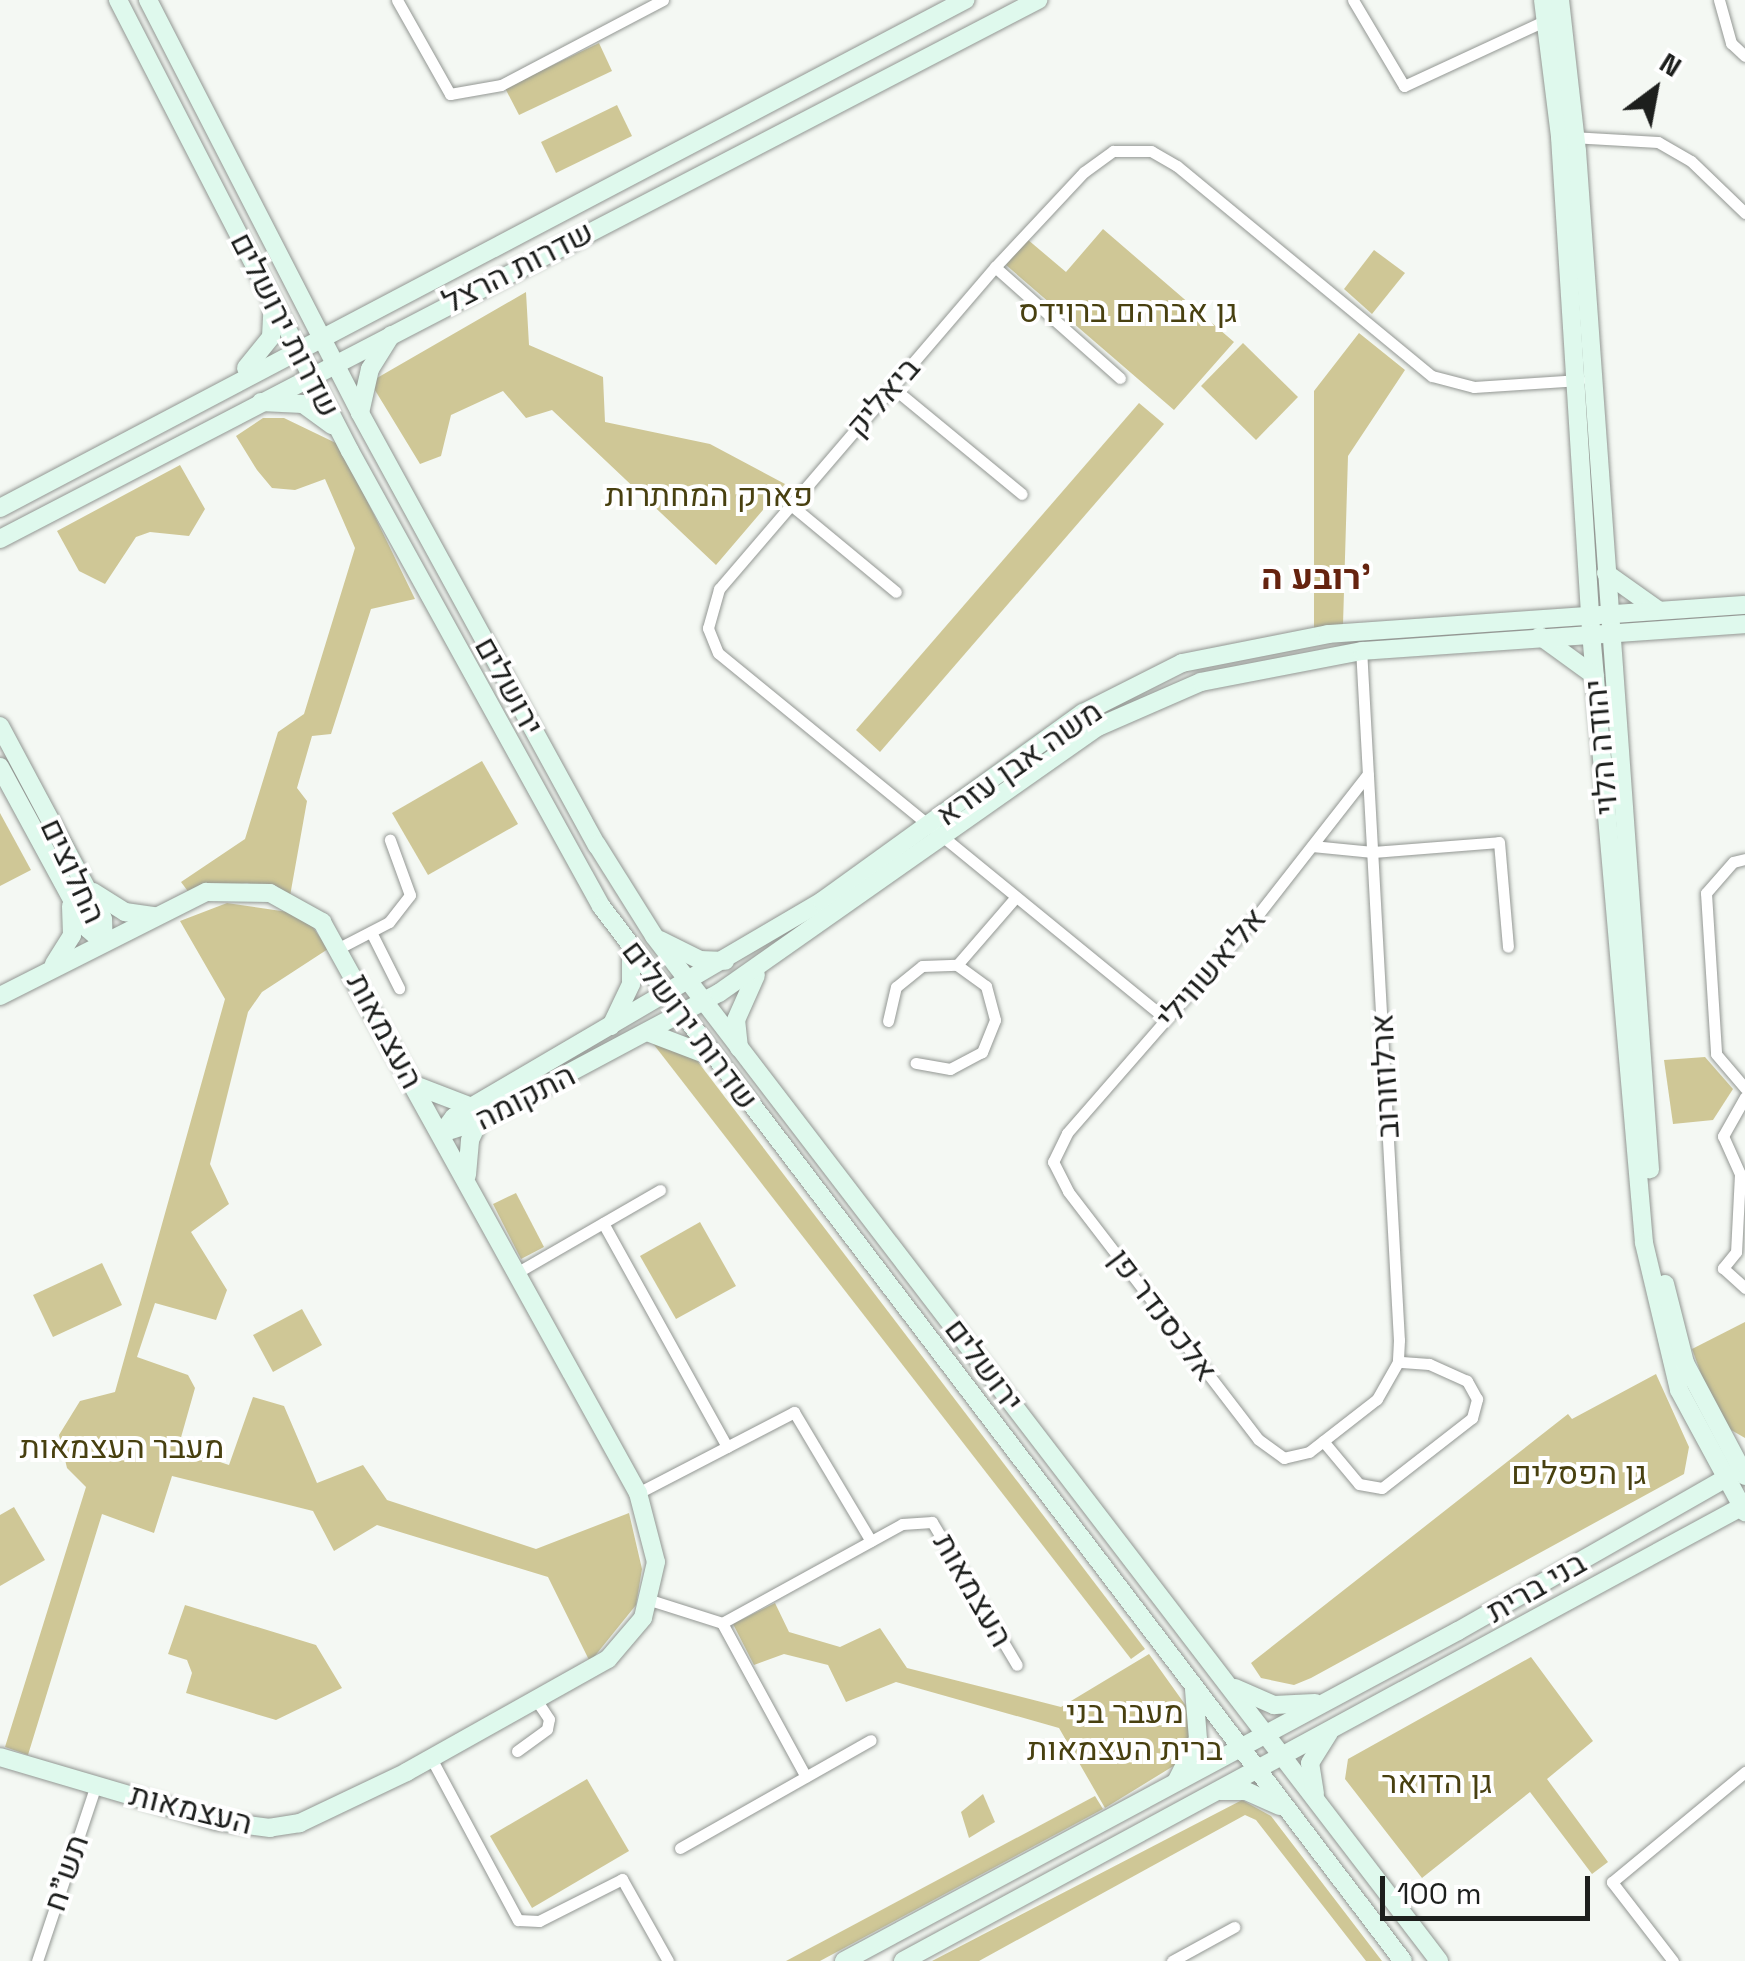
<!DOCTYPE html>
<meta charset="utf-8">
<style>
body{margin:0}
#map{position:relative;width:1745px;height:1961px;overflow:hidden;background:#f4f8f3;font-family:"Space Grotesk",Heebo,sans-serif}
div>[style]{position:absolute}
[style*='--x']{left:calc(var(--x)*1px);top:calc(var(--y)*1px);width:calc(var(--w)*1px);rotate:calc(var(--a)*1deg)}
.green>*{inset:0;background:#cfc796}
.roads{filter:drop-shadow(0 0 2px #939793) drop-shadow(0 0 2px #939793)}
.street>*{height:11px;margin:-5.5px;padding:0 5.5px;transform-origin:5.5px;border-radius:5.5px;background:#fff}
.secondary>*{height:18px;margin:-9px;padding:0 9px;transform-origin:9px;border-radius:9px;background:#dff9ed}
span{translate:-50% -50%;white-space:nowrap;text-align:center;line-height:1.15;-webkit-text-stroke:8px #fff;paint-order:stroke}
.street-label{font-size:32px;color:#1d1f1d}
.park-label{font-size:32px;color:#484010}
.neighbourhood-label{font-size:35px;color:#65230f;font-weight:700}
.north{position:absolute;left:1605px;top:40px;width:100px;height:100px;-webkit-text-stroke:8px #fff;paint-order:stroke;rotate:32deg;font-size:28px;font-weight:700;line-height:40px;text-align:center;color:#1d1f1d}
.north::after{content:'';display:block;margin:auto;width:35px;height:45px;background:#1d1f1d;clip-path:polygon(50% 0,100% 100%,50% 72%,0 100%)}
.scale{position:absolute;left:1380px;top:1876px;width:210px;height:45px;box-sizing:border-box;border:5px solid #1d1f1d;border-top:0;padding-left:12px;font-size:30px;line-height:35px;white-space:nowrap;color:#1d1f1d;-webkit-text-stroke:8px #fff;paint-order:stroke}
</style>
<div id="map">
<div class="green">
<i style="clip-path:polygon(599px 43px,612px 71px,519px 115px,505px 88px)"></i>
<i style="clip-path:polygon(617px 105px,632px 136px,556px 173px,541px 142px)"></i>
<i style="clip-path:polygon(1103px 229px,1234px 342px,1174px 410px,1006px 265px,1027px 239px,1066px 272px)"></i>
<i style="clip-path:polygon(1374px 250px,1405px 273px,1372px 314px,1344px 289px)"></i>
<i style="clip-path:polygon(526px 292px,529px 345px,603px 377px,605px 422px,710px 444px,785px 484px,716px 565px,552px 410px,526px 418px,503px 391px,451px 415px,441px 456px,420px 464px,370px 382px)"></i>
<i style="clip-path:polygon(1359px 333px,1405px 370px,1348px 456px,1343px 625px,1314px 629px,1314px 391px)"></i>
<i style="clip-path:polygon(1243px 343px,1298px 397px,1256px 440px,1201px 386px)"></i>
<i style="clip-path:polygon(1139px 403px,1164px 424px,880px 752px,856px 730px)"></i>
<i style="clip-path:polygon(263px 418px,284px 418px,340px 445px,415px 599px,371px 609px,331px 734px,312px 736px,297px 788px,307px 801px,290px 896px,247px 883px,190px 894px,181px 882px,245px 839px,278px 732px,304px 714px,355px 548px,325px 479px,295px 490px,272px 488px,257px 470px,236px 436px)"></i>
<i style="clip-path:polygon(180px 465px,205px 509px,189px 536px,150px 532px,136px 537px,105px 584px,79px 571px,57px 531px)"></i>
<i style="clip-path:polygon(482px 761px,518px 824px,428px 875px,392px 813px)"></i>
<i style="clip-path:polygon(0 813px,31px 870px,0 886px)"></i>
<i style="clip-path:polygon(227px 903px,288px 912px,312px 926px,328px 949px,262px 992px,248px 1012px,210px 1164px,229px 1204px,191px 1232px,227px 1290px,216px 1320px,155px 1303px,137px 1357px,188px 1375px,195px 1388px,178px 1448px,229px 1465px,253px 1397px,284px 1406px,317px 1483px,363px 1465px,387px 1500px,536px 1549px,629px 1513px,642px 1569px,636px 1605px,590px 1662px,548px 1577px,377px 1525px,334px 1551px,313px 1511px,172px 1476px,154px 1533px,102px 1514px,28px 1755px,5px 1747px,86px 1487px,67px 1468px,59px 1435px,80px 1401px,115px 1392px,225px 999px,180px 921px)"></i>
<i style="clip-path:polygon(651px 1041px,692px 1054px,1145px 1649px,1131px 1659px)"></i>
<i style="clip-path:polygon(1705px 1057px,1733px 1089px,1713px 1120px,1673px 1124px,1664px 1060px)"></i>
<i style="clip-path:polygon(516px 1193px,544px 1247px,521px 1259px,493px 1204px)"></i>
<i style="clip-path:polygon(700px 1222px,736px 1286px,676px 1319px,640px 1256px)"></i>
<i style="clip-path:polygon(102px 1263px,122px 1305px,53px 1337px,33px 1295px)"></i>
<i style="clip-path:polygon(302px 1309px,322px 1345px,273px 1372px,253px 1335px)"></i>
<i style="clip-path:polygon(1745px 1322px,1745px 1438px,1719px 1423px,1692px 1349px)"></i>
<i style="clip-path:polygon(1656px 1374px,1689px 1447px,1684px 1474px,1311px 1678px,1294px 1685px,1261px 1678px,1251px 1663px,1568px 1414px,1572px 1419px)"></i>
<i style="clip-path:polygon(14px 1507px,45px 1560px,0 1586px,0 1515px)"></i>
<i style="clip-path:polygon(775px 1603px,789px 1632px,840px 1647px,880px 1628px,907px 1668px,1061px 1707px,1149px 1654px,1189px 1710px,1195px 1732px,1180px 1762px,1105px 1808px,1059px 1728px,896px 1682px,846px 1702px,828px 1665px,784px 1654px,754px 1665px,733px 1624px)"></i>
<i style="clip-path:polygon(185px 1605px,316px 1645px,342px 1688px,276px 1720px,186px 1693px,192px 1673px,187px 1660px,168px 1654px)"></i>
<i style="clip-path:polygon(1531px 1657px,1593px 1741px,1547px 1779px,1608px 1862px,1592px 1874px,1530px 1792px,1422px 1878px,1345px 1779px,1348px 1759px)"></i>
<i style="clip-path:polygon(587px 1779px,629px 1851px,532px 1908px,490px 1836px)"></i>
<i style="clip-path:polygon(983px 1794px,995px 1822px,969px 1838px,961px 1812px)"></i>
<i style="clip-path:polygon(1095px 1796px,1103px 1809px,820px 1961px,786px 1961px)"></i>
<i style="clip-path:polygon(1242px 1800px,1271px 1816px,1382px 1961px,1366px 1961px,1256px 1820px,1245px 1815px,979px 1961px,932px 1961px)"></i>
</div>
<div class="roads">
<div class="street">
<i style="--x:397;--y:0;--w:108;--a:60.6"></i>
<i style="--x:450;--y:94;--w:52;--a:-10"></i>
<i style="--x:501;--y:85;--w:183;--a:-27.7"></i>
<i style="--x:1353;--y:0;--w:100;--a:59.3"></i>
<i style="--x:1404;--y:86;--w:157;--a:-24.9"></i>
<i style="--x:1719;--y:0;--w:45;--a:74.4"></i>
<i style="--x:1731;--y:43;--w:19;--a:43"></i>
<i style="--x:1571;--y:137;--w:87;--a:3.3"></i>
<i style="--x:1658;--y:142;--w:38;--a:30"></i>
<i style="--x:1691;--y:161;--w:75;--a:43.9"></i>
<i style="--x:995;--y:267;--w:167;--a:41.6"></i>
<i style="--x:892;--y:387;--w:168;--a:39.5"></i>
<i style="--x:791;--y:505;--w:136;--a:39.6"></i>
<i style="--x:1361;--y:648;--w:693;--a:86.86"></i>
<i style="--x:1399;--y:1340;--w:22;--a:93"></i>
<i style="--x:1398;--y:1362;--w:43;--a:119.6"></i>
<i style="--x:1377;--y:1399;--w:86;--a:142.1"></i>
<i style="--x:1309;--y:1452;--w:26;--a:167"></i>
<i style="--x:1284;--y:1458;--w:32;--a:-144"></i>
<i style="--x:1258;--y:1439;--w:312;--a:-127.5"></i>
<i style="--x:1068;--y:1191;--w:33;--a:-117"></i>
<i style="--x:1053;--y:1162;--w:32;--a:-64"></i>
<i style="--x:1067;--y:1133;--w:293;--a:-48.9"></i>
<i style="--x:1260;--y:912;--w:175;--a:-52"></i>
<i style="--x:1312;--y:846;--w:61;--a:5.6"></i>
<i style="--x:1373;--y:852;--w:126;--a:-4.5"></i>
<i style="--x:1499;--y:842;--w:105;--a:85.1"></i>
<i style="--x:1745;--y:859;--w:12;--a:166"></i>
<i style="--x:1733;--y:862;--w:41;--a:131.1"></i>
<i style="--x:1706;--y:893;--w:161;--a:86.4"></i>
<i style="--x:1716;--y:1054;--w:45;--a:49.5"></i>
<i style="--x:371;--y:932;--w:63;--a:63.4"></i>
<i style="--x:341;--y:947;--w:54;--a:-27.5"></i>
<i style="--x:389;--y:922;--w:34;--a:-52"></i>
<i style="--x:410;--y:895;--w:59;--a:-110"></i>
<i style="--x:957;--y:965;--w:90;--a:-49.1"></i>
<i style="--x:1166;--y:1019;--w:578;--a:-140.75"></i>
<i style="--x:718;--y:653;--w:27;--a:-112"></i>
<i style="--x:708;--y:628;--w:41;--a:-74.2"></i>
<i style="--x:719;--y:589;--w:424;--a:-49.4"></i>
<i style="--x:995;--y:267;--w:130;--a:-46.9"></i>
<i style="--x:1084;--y:172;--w:36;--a:-36"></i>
<i style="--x:1113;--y:151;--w:38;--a:0"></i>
<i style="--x:1151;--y:151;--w:30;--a:30"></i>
<i style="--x:1177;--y:166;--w:330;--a:39.5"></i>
<i style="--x:1432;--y:376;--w:43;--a:14.7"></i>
<i style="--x:1474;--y:387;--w:106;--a:-3.8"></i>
<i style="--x:888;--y:1021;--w:35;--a:-77"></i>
<i style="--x:896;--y:987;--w:33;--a:-39"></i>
<i style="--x:922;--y:966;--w:35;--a:-2"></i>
<i style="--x:957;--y:965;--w:36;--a:36"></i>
<i style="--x:986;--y:986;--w:35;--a:75"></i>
<i style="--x:995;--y:1020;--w:35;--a:112"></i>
<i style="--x:982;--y:1052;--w:36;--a:152"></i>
<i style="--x:950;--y:1069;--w:35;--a:-170"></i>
<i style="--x:1745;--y:1097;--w:45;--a:119.4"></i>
<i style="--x:1723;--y:1136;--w:42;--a:65.9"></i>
<i style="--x:1740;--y:1174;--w:78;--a:92.9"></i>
<i style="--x:1736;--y:1252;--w:21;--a:129"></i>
<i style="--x:1723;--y:1268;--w:30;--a:42"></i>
<i style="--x:603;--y:1223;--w:256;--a:61"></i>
<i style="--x:518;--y:1272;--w:164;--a:-30"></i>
<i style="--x:1323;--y:1441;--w:56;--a:50.1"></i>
<i style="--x:1359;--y:1484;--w:23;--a:10"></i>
<i style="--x:1382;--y:1488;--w:114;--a:-37.9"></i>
<i style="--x:1472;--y:1418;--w:20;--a:-75"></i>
<i style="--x:1477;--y:1399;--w:21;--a:-119"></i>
<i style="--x:1467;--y:1381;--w:42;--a:-155.9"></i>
<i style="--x:1429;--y:1364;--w:31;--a:-176"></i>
<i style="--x:638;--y:1493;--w:176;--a:-27.4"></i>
<i style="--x:794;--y:1412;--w:150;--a:59.2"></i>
<i style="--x:650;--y:1600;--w:76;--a:17.7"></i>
<i style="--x:722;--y:1623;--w:205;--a:-28.8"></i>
<i style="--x:902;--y:1524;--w:30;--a:-4"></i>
<i style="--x:932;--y:1522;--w:166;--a:59.3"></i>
<i style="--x:722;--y:1623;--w:175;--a:61.4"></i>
<i style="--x:517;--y:1751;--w:37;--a:-36"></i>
<i style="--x:547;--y:1729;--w:10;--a:-79"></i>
<i style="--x:549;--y:1719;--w:23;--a:-124"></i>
<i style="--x:431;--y:1758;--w:184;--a:61.8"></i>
<i style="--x:518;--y:1920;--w:21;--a:3"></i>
<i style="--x:539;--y:1921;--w:93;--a:-26.8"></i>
<i style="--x:622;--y:1879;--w:94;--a:60.7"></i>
<i style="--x:680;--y:1848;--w:219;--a:-29.5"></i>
<i style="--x:37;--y:1961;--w:186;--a:-71.5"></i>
<i style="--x:1172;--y:1961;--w:71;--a:-28.7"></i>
<i style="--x:1673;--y:1961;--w:100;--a:-127.7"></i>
<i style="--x:1612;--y:1882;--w:173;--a:-39.6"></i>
</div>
<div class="secondary">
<i style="--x:118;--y:0;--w:507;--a:62.78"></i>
<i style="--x:350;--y:451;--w:520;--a:61.12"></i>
<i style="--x:601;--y:906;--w:1325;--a:52.76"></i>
<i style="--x:148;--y:0;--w:464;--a:62.8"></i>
<i style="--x:360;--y:413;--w:493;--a:61.3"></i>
<i style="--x:597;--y:845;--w:107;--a:57.9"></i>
<i style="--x:654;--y:936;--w:1291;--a:52.55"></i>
<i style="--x:1543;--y:0;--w:138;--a:82.9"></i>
<i style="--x:1560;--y:137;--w:496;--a:86.4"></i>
<i style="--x:1591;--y:632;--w:613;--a:85.04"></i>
<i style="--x:1644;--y:1243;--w:151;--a:76.6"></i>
<i style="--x:1679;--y:1390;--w:139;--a:61.6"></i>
<i style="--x:1560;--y:0;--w:152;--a:83.6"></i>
<i style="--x:1577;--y:151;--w:1021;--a:85.9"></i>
<i style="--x:246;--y:368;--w:40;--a:-51"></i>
<i style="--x:271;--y:337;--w:34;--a:-87"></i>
<i style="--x:261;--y:402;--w:42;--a:2.7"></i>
<i style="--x:303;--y:404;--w:36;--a:36"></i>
<i style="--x:360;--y:413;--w:45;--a:-77.2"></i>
<i style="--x:370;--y:369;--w:40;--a:-58"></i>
<i style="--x:0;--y:508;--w:1091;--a:-27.76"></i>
<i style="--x:0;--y:539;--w:1170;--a:-27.44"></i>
<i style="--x:1606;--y:573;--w:64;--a:35.4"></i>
<i style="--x:1540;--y:636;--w:68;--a:36"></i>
<i style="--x:0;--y:726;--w:219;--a:61.9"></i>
<i style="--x:103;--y:919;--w:24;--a:88"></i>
<i style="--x:0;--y:767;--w:184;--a:61.5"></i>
<i style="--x:88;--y:929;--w:21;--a:41"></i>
<i style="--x:93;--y:892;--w:38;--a:32"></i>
<i style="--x:125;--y:912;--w:30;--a:8"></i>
<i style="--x:660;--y:940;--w:45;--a:26.6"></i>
<i style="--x:700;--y:960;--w:25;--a:2"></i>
<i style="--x:54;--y:964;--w:34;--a:-58"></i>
<i style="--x:72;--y:935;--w:29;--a:-92"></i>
<i style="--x:0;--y:996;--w:231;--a:-26.8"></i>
<i style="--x:206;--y:892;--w:64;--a:0.9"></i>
<i style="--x:270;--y:893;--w:60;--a:29.1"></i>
<i style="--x:322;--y:922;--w:653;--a:61.04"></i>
<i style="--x:638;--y:1493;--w:71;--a:75.4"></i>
<i style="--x:656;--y:1562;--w:57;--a:103.1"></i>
<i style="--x:643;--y:1618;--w:54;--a:130.5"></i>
<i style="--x:608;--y:1659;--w:231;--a:150.7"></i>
<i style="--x:407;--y:1772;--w:119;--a:154.5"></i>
<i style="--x:300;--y:1823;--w:30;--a:171"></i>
<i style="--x:270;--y:1828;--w:53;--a:-172.5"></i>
<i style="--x:217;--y:1821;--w:226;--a:-163.6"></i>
<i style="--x:611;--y:1026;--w:47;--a:-64.5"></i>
<i style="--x:631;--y:984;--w:31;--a:-90"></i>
<i style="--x:650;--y:1033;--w:59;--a:20.9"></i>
<i style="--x:739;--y:1048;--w:28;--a:-96"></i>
<i style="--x:736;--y:1020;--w:49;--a:-66"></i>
<i style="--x:417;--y:1086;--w:59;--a:20.9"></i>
<i style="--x:442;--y:1133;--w:20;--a:-53"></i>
<i style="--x:454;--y:1117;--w:427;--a:-30.4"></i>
<i style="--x:822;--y:901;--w:322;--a:-35.8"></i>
<i style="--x:1083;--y:713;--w:111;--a:-26.8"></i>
<i style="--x:1182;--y:663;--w:149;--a:-11.2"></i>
<i style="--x:1328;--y:634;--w:418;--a:-4"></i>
<i style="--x:442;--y:1133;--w:39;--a:-18"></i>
<i style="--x:479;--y:1121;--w:272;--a:-28.1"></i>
<i style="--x:719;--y:993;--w:463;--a:-35.1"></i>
<i style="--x:1098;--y:727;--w:112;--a:-23.6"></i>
<i style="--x:1201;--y:682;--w:164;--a:-10.9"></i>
<i style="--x:1362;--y:651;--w:384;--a:-4"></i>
<i style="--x:467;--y:1175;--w:35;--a:-85"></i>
<i style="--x:470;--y:1140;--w:21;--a:-65"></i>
<i style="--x:1665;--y:1284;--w:81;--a:75.8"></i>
<i style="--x:1685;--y:1363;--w:128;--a:62"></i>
<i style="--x:1235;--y:1688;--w:43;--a:23.6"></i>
<i style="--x:1274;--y:1705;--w:41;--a:-2.8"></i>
<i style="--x:1176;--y:1782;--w:48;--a:-62.9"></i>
<i style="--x:1198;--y:1739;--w:50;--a:-94.6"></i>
<i style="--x:1220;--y:1791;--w:26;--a:0"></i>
<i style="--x:1246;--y:1791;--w:37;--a:24"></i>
<i style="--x:1315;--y:1794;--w:31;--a:-99"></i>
<i style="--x:1310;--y:1763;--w:36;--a:-58"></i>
<i style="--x:844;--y:1961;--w:697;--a:-28.26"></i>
<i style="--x:1458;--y:1631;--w:315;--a:-29.7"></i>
<i style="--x:903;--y:1961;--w:958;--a:-28.44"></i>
</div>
</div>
<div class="street-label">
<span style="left:518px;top:267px;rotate:-27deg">שדרות הרצל</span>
<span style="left:285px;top:325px;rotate:63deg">שדרות ירושלים</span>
<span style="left:883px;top:397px;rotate:-49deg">ביאליק</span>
<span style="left:509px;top:686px;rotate:61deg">ירושלים</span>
<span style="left:1601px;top:747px;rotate:-95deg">יהודה הלוי</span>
<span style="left:1019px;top:763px;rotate:-35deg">משה אבן עזרא</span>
<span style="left:73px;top:871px;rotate:65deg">החלוצים</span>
<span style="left:1211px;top:968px;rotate:-49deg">אליאשווילי</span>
<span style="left:690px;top:1025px;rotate:53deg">שדרות ירושלים</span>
<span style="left:385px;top:1031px;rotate:62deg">העצמאות</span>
<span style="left:1385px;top:1076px;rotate:-93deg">ארלוזורוב</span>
<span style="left:525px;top:1097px;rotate:-27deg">התקומה</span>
<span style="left:1163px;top:1315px;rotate:53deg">אלכסנדר פן</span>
<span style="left:984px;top:1365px;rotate:53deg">ירושלים</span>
<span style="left:1536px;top:1587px;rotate:-30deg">בני ברית</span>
<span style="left:973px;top:1590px;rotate:60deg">העצמאות</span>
<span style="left:191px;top:1809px;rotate:14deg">העצמאות</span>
<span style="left:66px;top:1873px;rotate:-71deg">תש"ח</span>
</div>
<div class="park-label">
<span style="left:1128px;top:311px">גן אברהם ברוידס</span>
<span style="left:709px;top:495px">פארק המחתרות</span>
<span style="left:122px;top:1447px">מעבר העצמאות</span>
<span style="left:1579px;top:1473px">גן הפסלים</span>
<span style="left:1125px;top:1731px">מעבר בני<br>ברית העצמאות</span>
<span style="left:1437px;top:1782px">גן הדואר</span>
</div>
<div class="neighbourhood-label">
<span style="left:1316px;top:577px">רובע ה'</span>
</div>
<div class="north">N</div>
<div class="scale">100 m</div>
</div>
